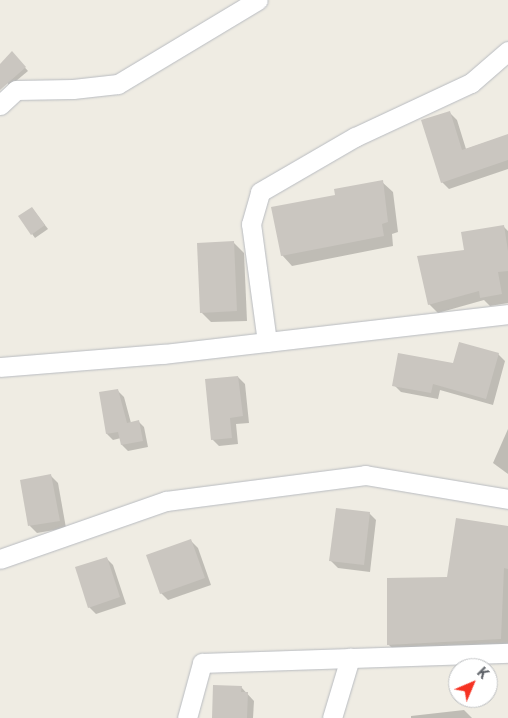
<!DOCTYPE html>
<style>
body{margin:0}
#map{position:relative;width:508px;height:718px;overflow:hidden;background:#efece3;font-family:Roboto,sans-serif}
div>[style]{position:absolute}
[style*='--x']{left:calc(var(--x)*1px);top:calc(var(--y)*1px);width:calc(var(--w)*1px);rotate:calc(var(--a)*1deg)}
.shadow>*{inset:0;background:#0003}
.building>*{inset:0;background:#cac6c0}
.roads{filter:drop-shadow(0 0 1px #b8bbc0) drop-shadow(0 0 1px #b8bbc0)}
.minor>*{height:19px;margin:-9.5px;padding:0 9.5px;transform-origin:9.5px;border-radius:9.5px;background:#fff}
span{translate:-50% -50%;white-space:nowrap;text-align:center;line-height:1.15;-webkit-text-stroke:5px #fff;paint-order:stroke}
.north{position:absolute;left:448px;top:658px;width:50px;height:50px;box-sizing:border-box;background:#fff;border:1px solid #bdbfc1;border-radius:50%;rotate:45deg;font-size:14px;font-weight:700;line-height:20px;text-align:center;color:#5b5f65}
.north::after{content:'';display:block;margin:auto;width:18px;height:22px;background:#f63222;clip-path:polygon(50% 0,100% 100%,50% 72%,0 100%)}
</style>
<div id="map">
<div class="shadow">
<i style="clip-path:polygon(12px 53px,28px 71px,10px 86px,0 74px,0 66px)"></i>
<i style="clip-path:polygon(450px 113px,457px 120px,466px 149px,508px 135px,508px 169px,449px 189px,442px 182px)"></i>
<i style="clip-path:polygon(382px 182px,393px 192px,398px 232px,392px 234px,393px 246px,292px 266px,282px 255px,336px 196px)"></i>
<i style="clip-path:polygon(32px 208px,48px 229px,35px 238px,20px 217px)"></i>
<i style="clip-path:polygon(503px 226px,508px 231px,508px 303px,490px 306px,484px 300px,438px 313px,429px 304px,465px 252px)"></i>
<i style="clip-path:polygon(234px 243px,244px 253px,247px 321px,211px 322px,201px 312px)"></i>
<i style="clip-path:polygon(498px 354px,505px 361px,493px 405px,440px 390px,438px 399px,401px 392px,394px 385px,454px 364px)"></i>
<i style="clip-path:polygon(238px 377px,245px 384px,249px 423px,236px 424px,238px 444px,219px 446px,212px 439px)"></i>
<i style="clip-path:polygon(118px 391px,124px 397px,131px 423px,138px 421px,144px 427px,148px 447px,128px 451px,122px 445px,121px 438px,113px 440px,107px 434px,100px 393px)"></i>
<i style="clip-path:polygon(508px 429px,508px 474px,493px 463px)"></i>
<i style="clip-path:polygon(51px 476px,58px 483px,66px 528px,37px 533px,30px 526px,21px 481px)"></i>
<i style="clip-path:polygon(369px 513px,376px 520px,370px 572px,338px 568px,331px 561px)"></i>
<i style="clip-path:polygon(508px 527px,508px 650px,400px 656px,388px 644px)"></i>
<i style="clip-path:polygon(191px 541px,198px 548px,211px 585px,168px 600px,161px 593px)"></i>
<i style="clip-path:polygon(106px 558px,113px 565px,126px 604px,96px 614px,89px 607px)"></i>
<i style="clip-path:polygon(241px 687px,254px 701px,253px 718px,213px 718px)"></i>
<i style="clip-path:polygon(464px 710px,472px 718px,411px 718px,411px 716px)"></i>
</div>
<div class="building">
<i style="clip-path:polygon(12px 51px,26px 67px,0 90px,0 64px)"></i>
<i style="clip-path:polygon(450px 111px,462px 150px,508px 134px,508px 160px,441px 183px,421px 120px)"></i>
<i style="clip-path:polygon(383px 180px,388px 222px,382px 224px,384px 236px,281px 256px,271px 207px,335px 195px,334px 189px)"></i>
<i style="clip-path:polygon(32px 207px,45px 225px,31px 235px,18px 216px)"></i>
<i style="clip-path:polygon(504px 225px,508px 251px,508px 271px,498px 272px,502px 294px,480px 298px,479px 291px,428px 305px,417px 256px,464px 250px,461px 232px)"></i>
<i style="clip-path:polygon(234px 241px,237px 311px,200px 313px,197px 243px)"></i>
<i style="clip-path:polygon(459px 342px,499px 353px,486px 399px,433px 384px,431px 393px,392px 386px,398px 353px,453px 363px)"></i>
<i style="clip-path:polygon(238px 376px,243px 416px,230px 418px,232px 438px,211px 440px,205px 379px)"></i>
<i style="clip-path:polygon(118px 389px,127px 423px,139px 420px,143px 441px,121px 445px,118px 432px,106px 434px,99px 392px)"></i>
<i style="clip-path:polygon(51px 474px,60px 521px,28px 526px,20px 480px)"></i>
<i style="clip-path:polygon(336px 508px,370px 512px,364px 565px,329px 561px)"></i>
<i style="clip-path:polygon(456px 518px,508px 526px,508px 569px,504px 568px,501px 639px,387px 645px,387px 578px,447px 577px)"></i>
<i style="clip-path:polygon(191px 539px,205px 578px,160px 594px,146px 555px)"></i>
<i style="clip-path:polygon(107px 557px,120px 597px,88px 608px,75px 567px)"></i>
<i style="clip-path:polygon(213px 685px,242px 686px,241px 692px,248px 692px,247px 718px,212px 718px)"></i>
</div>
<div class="roads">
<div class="minor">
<i style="--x:0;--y:105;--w:22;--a:-43"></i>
<i style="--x:16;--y:90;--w:57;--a:-1"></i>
<i style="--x:73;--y:89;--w:45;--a:-6.3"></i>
<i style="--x:118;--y:84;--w:163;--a:-31"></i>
<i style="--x:267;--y:342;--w:119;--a:-97.7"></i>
<i style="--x:251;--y:224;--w:33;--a:-74"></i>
<i style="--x:260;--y:192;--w:110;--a:-30.1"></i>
<i style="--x:355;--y:137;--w:128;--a:-25"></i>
<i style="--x:471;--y:83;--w:49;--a:-40.9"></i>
<i style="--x:0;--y:367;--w:164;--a:-4.6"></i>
<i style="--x:163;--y:354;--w:347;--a:-6.6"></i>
<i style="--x:0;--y:559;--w:176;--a:-19.3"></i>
<i style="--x:166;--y:501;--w:201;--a:-7.4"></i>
<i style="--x:365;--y:475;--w:145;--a:9.5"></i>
<i style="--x:187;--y:718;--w:57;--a:-74.7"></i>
<i style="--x:202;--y:663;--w:306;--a:-1.9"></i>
<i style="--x:332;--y:718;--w:63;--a:-73.3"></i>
</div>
</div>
<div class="north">K</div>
</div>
